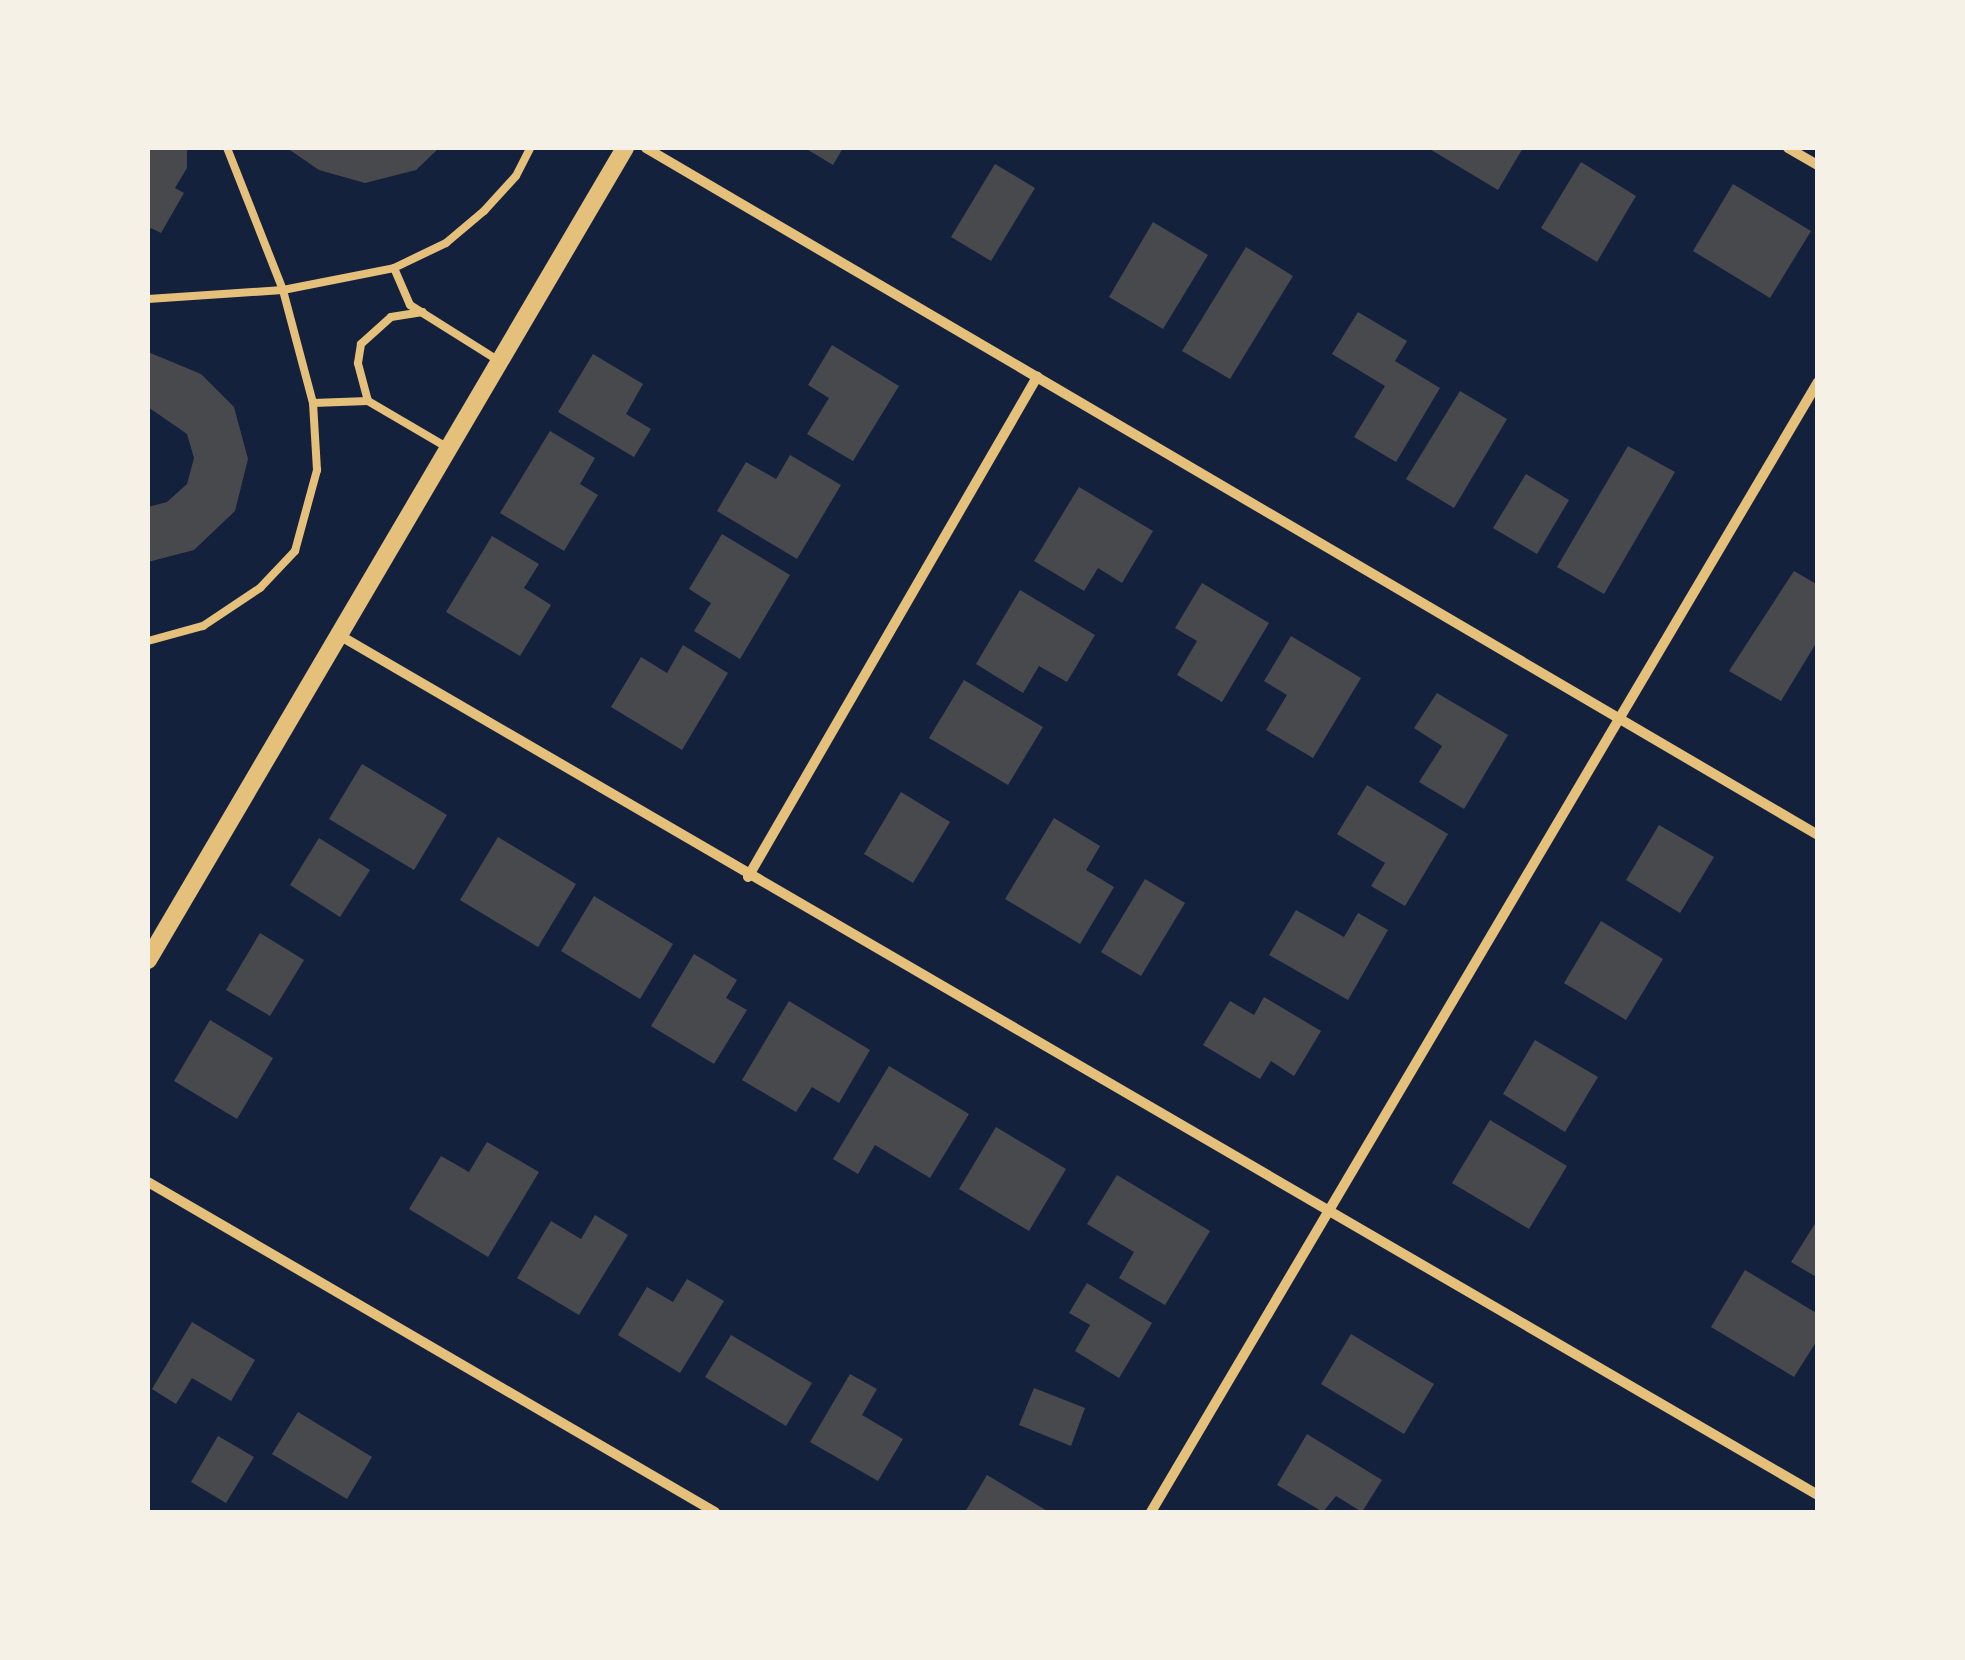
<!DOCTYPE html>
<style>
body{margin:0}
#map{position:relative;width:1965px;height:1660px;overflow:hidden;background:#14213d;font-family:Cabin,sans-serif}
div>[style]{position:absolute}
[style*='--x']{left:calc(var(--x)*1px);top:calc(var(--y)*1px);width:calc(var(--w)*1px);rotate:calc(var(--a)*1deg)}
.building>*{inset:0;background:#48494c}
.service>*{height:8px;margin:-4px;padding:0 4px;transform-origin:4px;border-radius:4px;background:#e5c07b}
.minor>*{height:10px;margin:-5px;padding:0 5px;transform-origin:5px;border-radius:5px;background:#e5c07b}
.tertiary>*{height:18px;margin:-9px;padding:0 9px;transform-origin:9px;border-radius:9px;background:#e5c07b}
span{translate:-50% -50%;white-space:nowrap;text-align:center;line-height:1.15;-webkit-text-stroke:8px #f6f1e7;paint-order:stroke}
.frame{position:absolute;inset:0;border:150px solid #f6f1e7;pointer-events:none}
</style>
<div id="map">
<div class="building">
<i style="clip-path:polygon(148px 148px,187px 148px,187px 168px,175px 188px,184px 193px,161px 233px,151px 228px,148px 233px)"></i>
<i style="clip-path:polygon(287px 148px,439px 148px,416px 170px,365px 183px,319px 170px)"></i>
<i style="clip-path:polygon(805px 148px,843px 148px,833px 165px)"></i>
<i style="clip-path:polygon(1428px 148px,1523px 148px,1498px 190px)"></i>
<i style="clip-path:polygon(1581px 162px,1636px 196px,1597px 262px,1541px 228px)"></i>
<i style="clip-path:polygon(995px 164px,1035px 188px,991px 261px,951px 237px)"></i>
<i style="clip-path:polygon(1733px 184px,1811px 231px,1770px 298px,1693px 251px)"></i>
<i style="clip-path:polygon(1153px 222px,1208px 255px,1163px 329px,1109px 297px)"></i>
<i style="clip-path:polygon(1246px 247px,1293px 276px,1230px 379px,1182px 351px)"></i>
<i style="clip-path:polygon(1358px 312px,1407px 341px,1395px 361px,1440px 388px,1396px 462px,1354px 437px,1385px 386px,1332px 354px)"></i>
<i style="clip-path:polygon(832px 345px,899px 386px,853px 461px,807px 434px,829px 398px,808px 385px)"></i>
<i style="clip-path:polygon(148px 352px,201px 374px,234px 407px,248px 459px,235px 511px,194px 550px,148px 562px,148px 507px,167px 502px,187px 484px,194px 458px,187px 434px,148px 407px)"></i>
<i style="clip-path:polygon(593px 354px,643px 384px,626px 414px,651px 429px,634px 457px,558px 412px)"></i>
<i style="clip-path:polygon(1460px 391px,1507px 419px,1454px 508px,1406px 479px)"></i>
<i style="clip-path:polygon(550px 431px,595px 458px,580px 484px,598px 495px,564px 551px,500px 513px)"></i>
<i style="clip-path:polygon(1628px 446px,1675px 472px,1604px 594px,1557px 567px)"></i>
<i style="clip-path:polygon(790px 455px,841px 485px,797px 559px,717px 511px,746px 462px,776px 479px)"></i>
<i style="clip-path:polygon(1526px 474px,1569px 500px,1537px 554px,1493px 528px)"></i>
<i style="clip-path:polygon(1079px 487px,1153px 531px,1122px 583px,1098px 568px,1084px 591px,1034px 561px)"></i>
<i style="clip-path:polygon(722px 534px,790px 575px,740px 659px,694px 631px,711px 603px,689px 589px)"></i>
<i style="clip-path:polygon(492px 536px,539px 564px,524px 588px,551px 605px,520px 656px,446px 612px)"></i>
<i style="clip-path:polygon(1794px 571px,1818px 585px,1818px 640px,1781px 701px,1729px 671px)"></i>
<i style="clip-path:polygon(1202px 583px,1269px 623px,1222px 702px,1177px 675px,1197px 641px,1175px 628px)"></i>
<i style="clip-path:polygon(1020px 590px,1095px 635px,1067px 682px,1039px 666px,1023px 693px,976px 664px)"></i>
<i style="clip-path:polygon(1291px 636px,1361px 678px,1313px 758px,1266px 730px,1287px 695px,1264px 681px)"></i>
<i style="clip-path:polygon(683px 645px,728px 673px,682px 750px,611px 707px,641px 657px,667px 673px)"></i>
<i style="clip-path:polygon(964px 680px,1043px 727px,1008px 785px,929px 738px)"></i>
<i style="clip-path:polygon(1437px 693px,1508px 735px,1464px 809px,1419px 782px,1442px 746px,1414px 728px)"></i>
<i style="clip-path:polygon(362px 764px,447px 815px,414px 870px,329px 819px)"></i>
<i style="clip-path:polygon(1367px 785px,1448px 834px,1405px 906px,1371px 886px,1385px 863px,1337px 834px)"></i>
<i style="clip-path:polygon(901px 792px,950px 822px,913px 883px,864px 854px)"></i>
<i style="clip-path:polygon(1054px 818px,1100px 846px,1086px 870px,1114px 887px,1080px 944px,1005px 899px)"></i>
<i style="clip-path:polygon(1659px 825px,1714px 857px,1680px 913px,1626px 880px)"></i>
<i style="clip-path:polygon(498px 837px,576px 884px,538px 947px,460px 900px)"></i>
<i style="clip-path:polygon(319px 838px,370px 870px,340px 917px,290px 885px)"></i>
<i style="clip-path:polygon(1145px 879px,1185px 903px,1141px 976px,1101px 952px)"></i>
<i style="clip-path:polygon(594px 896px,673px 944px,640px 999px,561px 951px)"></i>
<i style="clip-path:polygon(1296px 910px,1344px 937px,1358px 913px,1388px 930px,1348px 1000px,1269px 955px)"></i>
<i style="clip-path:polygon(1601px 921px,1663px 959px,1626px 1020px,1564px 983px)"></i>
<i style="clip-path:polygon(260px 933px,304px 960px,270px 1016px,226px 990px)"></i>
<i style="clip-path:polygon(694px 954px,737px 980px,726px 998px,747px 1010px,714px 1064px,651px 1026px)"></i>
<i style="clip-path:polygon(1264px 997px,1321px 1031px,1294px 1076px,1271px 1061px,1260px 1079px,1203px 1045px,1230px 1001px,1254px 1015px)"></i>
<i style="clip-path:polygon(789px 1001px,870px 1050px,839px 1103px,812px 1087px,796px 1112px,742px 1080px)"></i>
<i style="clip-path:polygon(210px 1020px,273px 1058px,237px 1119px,174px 1081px)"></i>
<i style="clip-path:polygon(1535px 1040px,1598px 1077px,1565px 1132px,1503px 1094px)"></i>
<i style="clip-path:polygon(889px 1066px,969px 1114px,930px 1178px,875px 1145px,858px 1174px,833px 1159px)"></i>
<i style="clip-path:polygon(1490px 1120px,1567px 1166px,1529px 1229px,1452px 1183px)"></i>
<i style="clip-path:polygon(996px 1127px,1066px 1169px,1029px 1231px,959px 1189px)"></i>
<i style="clip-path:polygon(487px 1142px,539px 1172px,488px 1257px,409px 1209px,441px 1156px,469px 1172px)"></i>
<i style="clip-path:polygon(1117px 1175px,1210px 1231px,1165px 1305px,1119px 1278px,1134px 1252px,1087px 1224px)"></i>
<i style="clip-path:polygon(595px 1215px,628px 1235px,579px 1315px,517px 1278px,551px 1221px,581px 1239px)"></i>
<i style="clip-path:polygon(1818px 1219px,1818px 1278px,1791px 1262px)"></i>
<i style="clip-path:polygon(1745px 1270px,1818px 1314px,1818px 1339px,1794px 1377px,1711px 1327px)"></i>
<i style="clip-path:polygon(687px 1279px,724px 1301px,680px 1373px,618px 1335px,647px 1287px,673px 1302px)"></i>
<i style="clip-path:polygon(1087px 1283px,1152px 1323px,1119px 1378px,1075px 1351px,1090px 1325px,1069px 1313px)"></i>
<i style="clip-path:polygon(192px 1322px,255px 1360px,231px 1401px,192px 1378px,176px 1404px,152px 1389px)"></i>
<i style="clip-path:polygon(1351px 1334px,1434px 1384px,1404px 1434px,1321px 1384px)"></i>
<i style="clip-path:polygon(731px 1335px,812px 1383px,786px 1426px,705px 1377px)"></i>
<i style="clip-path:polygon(850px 1374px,877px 1389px,862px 1415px,903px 1439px,878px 1481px,810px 1442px)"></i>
<i style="clip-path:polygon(1034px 1388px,1085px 1408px,1071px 1446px,1019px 1425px)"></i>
<i style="clip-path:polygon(298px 1412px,372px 1457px,347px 1499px,272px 1454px)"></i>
<i style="clip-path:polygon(1307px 1434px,1382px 1480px,1362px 1512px,1336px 1496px,1323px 1512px,1277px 1485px)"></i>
<i style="clip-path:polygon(218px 1436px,254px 1457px,226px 1503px,191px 1482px)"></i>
<i style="clip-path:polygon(987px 1475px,1049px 1512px,965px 1512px)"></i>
</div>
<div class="service">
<i style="--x:394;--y:268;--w:40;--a:66.6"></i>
<i style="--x:410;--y:305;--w:105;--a:32.2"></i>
<i style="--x:148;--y:299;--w:135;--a:-3.8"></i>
<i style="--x:283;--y:290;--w:113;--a:-11.2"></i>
<i style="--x:394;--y:268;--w:58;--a:-25.7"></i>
<i style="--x:446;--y:243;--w:50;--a:-40.1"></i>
<i style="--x:484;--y:211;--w:47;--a:-47.6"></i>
<i style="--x:516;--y:176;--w:31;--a:-63"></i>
<i style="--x:368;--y:401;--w:39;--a:-105"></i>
<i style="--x:358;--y:363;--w:19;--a:-81"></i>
<i style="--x:361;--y:344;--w:40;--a:-42"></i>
<i style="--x:391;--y:317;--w:32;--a:-9"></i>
<i style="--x:313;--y:403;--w:55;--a:-2.1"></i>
<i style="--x:368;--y:401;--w:93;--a:30.4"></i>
<i style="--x:148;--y:641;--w:57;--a:-15.3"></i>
<i style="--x:203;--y:626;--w:69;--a:-33.7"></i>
<i style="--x:260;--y:588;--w:51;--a:-46.6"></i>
<i style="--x:295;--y:551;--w:84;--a:-74.8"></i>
<i style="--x:317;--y:470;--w:67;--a:-93.4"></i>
<i style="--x:313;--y:403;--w:117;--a:-104.9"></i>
<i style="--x:283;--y:290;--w:153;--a:-111.5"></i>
</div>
<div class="minor">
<i style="--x:646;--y:148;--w:1359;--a:30.38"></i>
<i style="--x:1788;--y:148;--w:34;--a:30"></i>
<i style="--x:339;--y:635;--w:1711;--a:30.18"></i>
<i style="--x:748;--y:877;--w:578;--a:-59.97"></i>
<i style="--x:148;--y:1182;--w:656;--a:30.2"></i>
<i style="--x:1151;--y:1512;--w:1312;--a:-59.45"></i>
</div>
<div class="tertiary">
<i style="--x:148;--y:960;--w:942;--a:-59.57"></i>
</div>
<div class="frame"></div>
</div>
